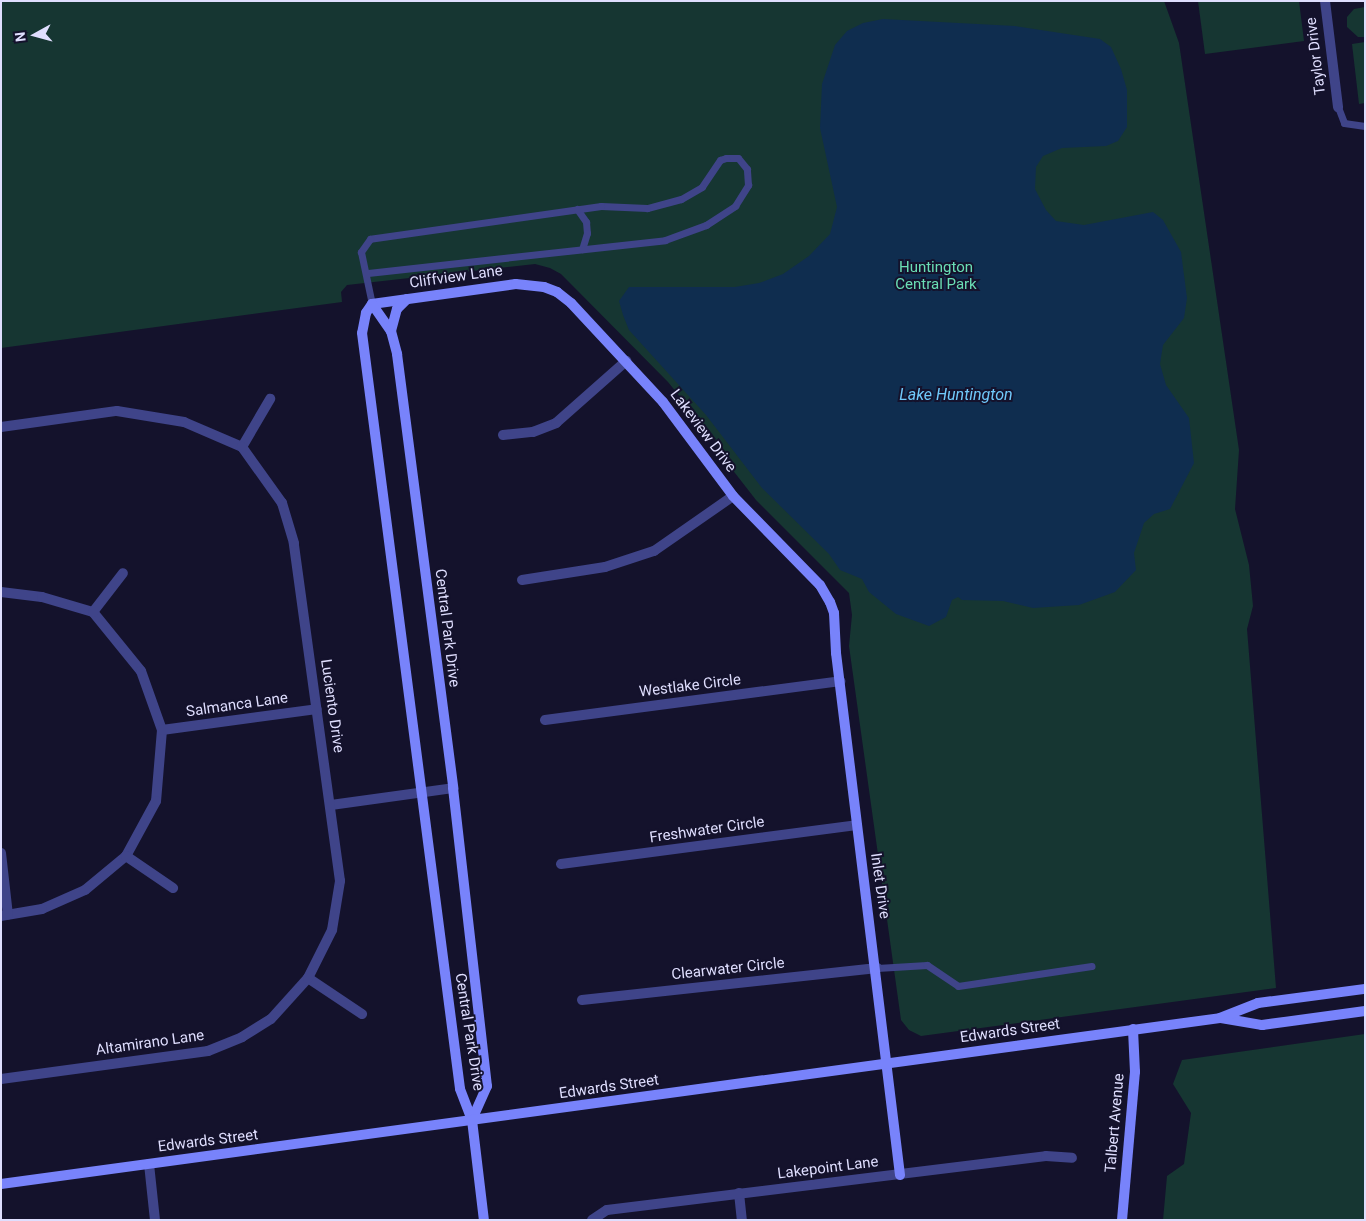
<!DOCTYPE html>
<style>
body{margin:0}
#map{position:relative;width:1366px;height:1221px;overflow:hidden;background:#14122c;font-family:Roboto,sans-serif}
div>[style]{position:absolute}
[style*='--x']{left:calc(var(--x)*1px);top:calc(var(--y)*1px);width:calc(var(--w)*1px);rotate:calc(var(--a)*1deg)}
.green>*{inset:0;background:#163632}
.water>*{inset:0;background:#0f2d4f}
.lane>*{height:7px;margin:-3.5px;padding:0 3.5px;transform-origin:3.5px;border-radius:3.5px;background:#3f4489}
.street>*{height:10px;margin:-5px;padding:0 5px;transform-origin:5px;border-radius:5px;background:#3f4489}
.secondary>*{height:10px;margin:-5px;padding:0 5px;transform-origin:5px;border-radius:5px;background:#7883fb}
span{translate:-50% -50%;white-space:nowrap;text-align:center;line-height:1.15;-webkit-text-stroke:4px #14122c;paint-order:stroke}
.street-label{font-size:15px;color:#dfdefe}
.park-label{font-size:15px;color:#6adeb5}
.water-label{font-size:16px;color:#70c9fb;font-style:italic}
.frame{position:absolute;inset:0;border:2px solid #dfdefe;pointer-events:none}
.north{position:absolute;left:10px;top:10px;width:50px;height:50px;-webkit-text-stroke:4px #14122c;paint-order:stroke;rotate:263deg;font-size:14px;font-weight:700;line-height:20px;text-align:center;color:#dfdefe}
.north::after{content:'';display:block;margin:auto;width:18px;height:22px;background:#dfdefe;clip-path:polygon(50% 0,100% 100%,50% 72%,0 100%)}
</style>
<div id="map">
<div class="green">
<i style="clip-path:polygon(1px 1px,1164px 1px,1179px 43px,1239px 450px,1235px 509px,1249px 565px,1253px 606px,1247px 629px,1276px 988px,921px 1036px,909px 1030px,901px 1020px,849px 646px,852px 615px,849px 593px,756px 500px,721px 455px,715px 440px,668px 382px,561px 274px,550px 268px,535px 264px,347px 285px,341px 292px,342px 302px,1px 348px)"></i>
<i style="clip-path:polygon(1198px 1px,1299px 1px,1304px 41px,1205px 54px)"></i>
<i style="clip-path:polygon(1365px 7px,1365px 37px,1358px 37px,1347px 27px,1347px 17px,1354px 9px)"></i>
<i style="clip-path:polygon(1365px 42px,1365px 103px,1359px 104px,1352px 44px)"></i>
<i style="clip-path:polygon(1365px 1034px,1365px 1220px,1163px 1220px,1167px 1176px,1184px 1164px,1191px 1113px,1173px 1084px,1182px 1060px)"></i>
</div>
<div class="water">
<i style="clip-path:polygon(883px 19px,1015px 26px,1100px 39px,1111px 47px,1121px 69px,1127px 90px,1127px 127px,1118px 141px,1106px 146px,1062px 148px,1043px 156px,1036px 167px,1035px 189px,1046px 210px,1056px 221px,1084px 225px,1153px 212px,1163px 220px,1181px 252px,1187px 298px,1184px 318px,1163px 345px,1160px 364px,1166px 385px,1189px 418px,1194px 463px,1170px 509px,1154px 514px,1144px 523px,1134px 553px,1136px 570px,1115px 592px,1079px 605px,1033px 608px,1003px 601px,962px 600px,958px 597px,952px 600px,946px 617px,929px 626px,896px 614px,869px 592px,862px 579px,840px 570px,829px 554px,762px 488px,706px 415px,629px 330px,623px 315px,619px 301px,629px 287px,735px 287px,759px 283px,783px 274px,809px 256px,830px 234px,837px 207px,820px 128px,822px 84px,835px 45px,847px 31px,863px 23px)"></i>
</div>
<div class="lane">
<i style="--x:1338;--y:107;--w:17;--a:69"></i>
<i style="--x:1344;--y:123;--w:21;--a:8"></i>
<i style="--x:577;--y:209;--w:16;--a:55"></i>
<i style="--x:586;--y:222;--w:11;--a:85"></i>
<i style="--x:587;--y:233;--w:17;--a:107"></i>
<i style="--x:368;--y:273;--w:299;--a:-6.3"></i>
<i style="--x:665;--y:240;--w:44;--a:-20.1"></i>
<i style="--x:706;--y:225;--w:35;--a:-33"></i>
<i style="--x:735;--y:206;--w:25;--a:-58"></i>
<i style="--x:748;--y:185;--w:16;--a:-94"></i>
<i style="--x:747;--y:169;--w:14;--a:-129"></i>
<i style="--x:738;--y:158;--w:12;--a:180"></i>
<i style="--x:726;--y:158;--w:6;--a:162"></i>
<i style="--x:720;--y:160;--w:32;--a:124"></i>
<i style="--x:702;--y:187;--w:24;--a:150"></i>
<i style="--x:681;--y:199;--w:35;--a:165"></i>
<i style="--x:647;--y:208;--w:46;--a:-177.5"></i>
<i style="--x:601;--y:206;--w:233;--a:171.9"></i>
<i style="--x:370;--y:239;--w:16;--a:125"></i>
<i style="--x:361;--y:252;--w:53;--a:78.1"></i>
<i style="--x:877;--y:968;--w:50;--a:-3.4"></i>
<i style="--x:927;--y:965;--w:37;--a:34"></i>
<i style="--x:958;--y:986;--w:135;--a:-8.5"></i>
</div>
<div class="street">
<i style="--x:1325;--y:1;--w:107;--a:83"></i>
<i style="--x:1;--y:427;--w:117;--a:-7.9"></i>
<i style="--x:117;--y:411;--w:68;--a:9.3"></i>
<i style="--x:184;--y:422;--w:63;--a:23.3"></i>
<i style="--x:503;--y:435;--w:30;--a:-6"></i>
<i style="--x:533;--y:432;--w:25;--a:-21"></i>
<i style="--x:556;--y:423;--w:94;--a:-41.5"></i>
<i style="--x:242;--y:447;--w:56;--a:-59.7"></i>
<i style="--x:522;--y:580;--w:84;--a:-8.9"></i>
<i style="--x:605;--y:567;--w:52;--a:-18.1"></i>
<i style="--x:654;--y:551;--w:96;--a:-34.8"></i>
<i style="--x:1;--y:592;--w:41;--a:7"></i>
<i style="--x:42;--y:597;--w:53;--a:16.4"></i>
<i style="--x:93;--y:612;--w:76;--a:50.9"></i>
<i style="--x:141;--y:671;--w:63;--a:70.4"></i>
<i style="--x:162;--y:730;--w:71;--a:94.8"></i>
<i style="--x:156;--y:801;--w:63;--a:118.6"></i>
<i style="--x:126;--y:856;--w:53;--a:140.3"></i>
<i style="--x:85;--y:890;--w:47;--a:156.2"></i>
<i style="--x:42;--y:909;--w:42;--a:170.3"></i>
<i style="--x:93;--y:612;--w:49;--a:-52.4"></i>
<i style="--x:545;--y:720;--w:298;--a:-7.5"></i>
<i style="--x:162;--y:730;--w:156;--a:-7.7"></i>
<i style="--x:331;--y:805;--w:123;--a:-7.9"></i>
<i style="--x:1;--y:853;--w:62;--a:83.6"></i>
<i style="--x:126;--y:856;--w:57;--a:34.2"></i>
<i style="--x:561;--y:864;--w:298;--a:-7.5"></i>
<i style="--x:308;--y:978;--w:65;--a:33.7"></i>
<i style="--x:582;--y:1000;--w:297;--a:-6.2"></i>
<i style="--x:1;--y:1079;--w:209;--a:-7.7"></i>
<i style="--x:208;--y:1051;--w:37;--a:-22"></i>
<i style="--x:242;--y:1037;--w:34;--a:-32"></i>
<i style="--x:271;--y:1019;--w:55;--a:-47.9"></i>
<i style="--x:308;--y:978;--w:54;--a:-63.4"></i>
<i style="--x:332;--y:930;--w:50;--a:-80.7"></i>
<i style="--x:340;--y:881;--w:341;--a:-97.8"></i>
<i style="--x:294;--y:543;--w:42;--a:-106.7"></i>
<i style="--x:282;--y:503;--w:69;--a:-125.5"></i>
<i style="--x:149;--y:1164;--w:56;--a:83.9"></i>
<i style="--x:739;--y:1193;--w:27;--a:84"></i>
<i style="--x:592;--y:1220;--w:18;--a:-34"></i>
<i style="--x:607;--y:1210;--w:442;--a:-7"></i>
<i style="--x:1046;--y:1156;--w:26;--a:4"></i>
</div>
<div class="secondary">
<i style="--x:372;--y:304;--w:145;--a:-7.9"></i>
<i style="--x:516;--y:284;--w:28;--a:6"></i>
<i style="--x:544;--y:287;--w:14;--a:21"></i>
<i style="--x:557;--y:292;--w:18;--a:38"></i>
<i style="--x:571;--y:303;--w:135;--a:47.1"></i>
<i style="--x:663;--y:402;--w:117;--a:53.3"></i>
<i style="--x:733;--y:496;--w:124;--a:45.7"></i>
<i style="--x:820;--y:585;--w:20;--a:60"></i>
<i style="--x:830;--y:602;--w:12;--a:70"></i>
<i style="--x:834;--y:613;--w:40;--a:87.1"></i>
<i style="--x:836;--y:653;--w:526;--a:83.01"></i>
<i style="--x:372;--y:304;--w:11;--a:124"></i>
<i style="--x:366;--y:313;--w:20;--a:101"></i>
<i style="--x:362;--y:333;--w:762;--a:82.61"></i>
<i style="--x:460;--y:1089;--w:33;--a:69"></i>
<i style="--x:472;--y:1120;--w:101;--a:83.2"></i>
<i style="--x:372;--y:304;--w:33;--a:55"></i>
<i style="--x:391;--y:331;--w:24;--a:75"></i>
<i style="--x:397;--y:354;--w:438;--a:82.6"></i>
<i style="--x:453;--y:788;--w:300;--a:83.5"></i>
<i style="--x:487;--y:1086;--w:37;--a:114"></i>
<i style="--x:391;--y:331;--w:23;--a:-75"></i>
<i style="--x:397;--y:309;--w:14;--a:-45"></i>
<i style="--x:1221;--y:1018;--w:42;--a:9.7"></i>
<i style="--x:1262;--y:1025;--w:104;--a:-7.7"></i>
<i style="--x:1;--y:1184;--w:1230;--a:-7.75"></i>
<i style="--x:1220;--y:1018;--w:41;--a:-21.5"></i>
<i style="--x:1258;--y:1003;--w:108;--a:-7.5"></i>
<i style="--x:1122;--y:1220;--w:149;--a:-85"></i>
<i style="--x:1135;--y:1072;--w:43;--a:-92.7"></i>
</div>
<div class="street-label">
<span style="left:1316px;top:56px;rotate:-97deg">Taylor Drive</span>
<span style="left:456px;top:277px;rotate:-8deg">Cliffview Lane</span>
<span style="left:703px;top:431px;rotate:53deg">Lakeview Drive</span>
<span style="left:447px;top:628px;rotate:83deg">Central Park Drive</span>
<span style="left:690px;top:686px;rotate:-7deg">Westlake Circle</span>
<span style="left:237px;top:705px;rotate:-8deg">Salmanca Lane</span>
<span style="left:332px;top:706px;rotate:82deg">Luciento Drive</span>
<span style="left:707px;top:830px;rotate:-8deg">Freshwater Circle</span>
<span style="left:880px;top:886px;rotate:82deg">Inlet Drive</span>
<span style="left:728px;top:969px;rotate:-6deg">Clearwater Circle</span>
<span style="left:1010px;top:1031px;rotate:-8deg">Edwards Street</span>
<span style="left:469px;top:1032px;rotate:81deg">Central Park Drive</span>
<span style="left:150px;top:1043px;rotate:-8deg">Altamirano Lane</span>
<span style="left:609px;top:1087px;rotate:-8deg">Edwards Street</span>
<span style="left:1115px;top:1123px;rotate:-85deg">Talbert Avenue</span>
<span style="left:208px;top:1141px;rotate:-7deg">Edwards Street</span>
<span style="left:828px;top:1168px;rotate:-7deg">Lakepoint Lane</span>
</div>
<div class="park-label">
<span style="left:936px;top:276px">Huntington<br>Central Park</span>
</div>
<div class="water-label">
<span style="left:956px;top:395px">Lake Huntington</span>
</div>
<div class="frame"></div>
<div class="north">N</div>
</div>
